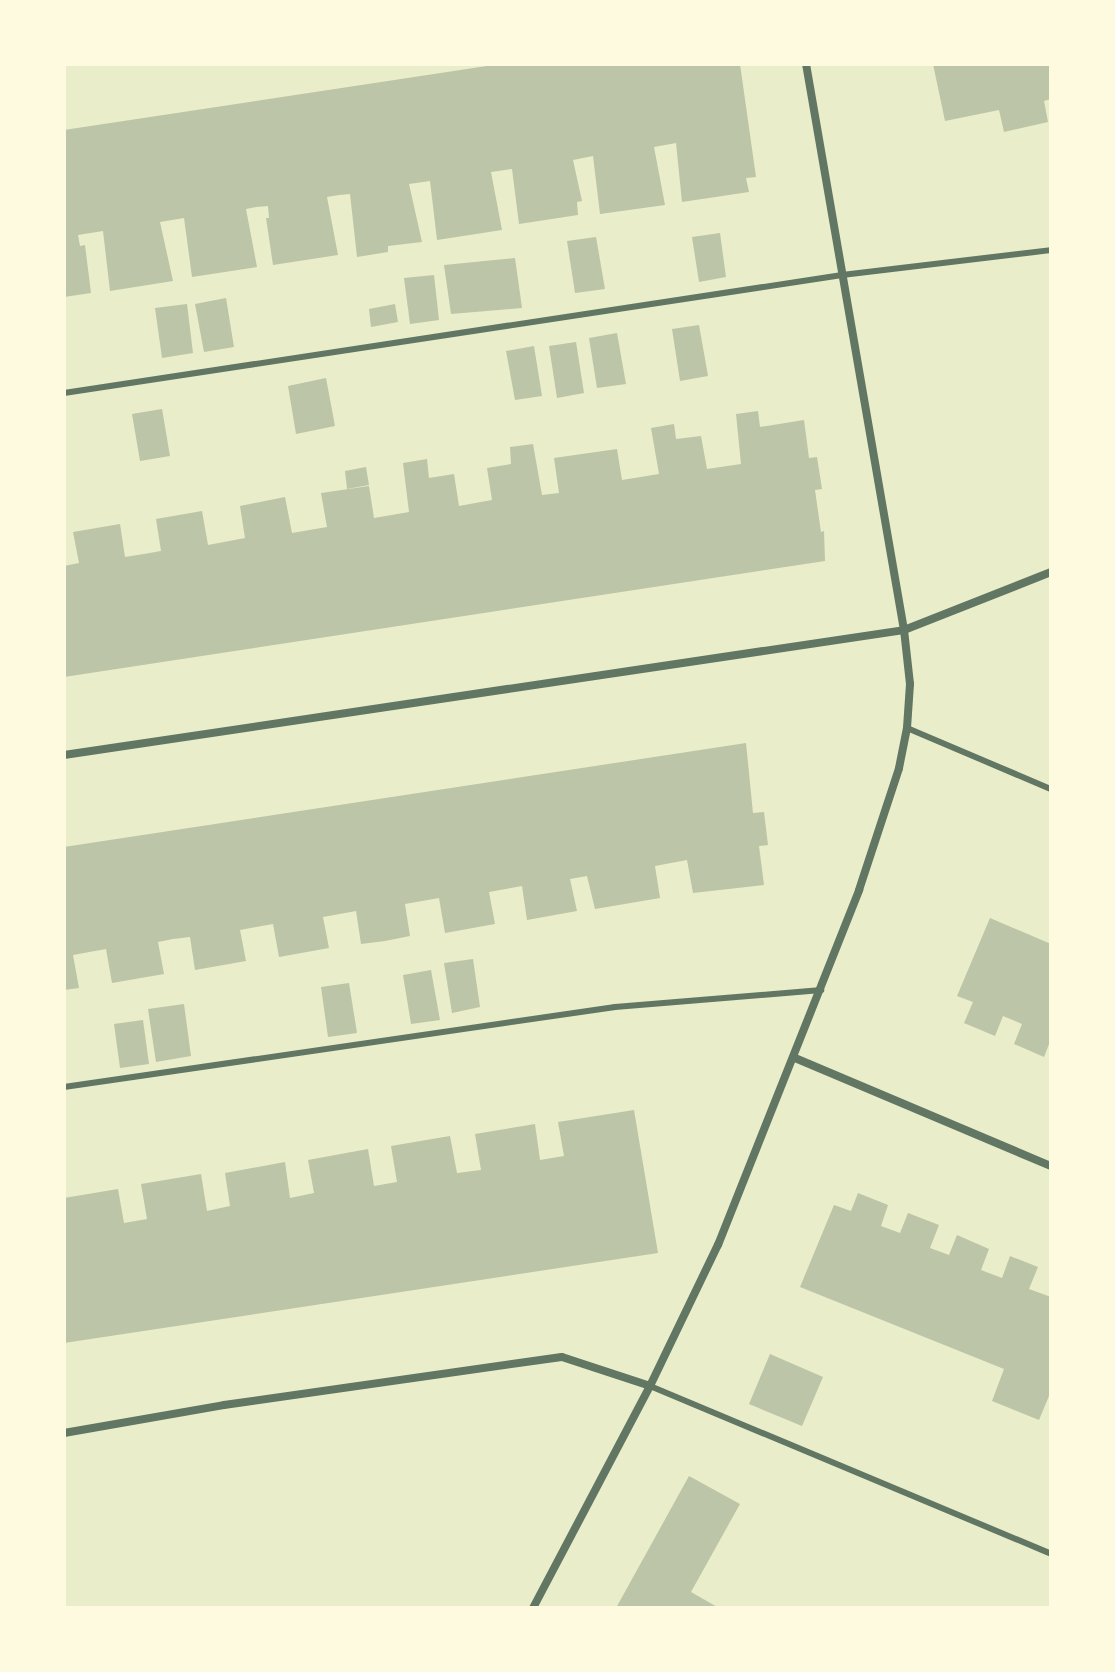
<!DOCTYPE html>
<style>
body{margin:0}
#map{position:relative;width:1115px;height:1672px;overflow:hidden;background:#e9edc9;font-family:"Archivo Narrow",sans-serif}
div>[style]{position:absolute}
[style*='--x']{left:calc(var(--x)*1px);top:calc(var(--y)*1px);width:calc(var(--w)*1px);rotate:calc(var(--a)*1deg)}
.building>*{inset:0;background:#bcc5a7}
.service>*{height:6px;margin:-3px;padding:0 3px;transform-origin:3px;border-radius:3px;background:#617663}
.minor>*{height:8px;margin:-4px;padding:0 4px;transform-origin:4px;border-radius:4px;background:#617663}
span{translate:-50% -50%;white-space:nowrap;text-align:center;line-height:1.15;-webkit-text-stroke:6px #fefae0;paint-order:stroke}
.frame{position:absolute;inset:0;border:66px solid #fefae0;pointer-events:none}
</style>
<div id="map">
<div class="building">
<i style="clip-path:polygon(500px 64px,740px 64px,756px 177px,746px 178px,749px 192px,682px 202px,676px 143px,654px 147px,665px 205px,600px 214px,593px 156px,573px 160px,582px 201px,577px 202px,578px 215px,519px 224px,512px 169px,491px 172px,502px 230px,437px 240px,430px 181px,409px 184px,422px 242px,388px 246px,388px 252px,357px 257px,350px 194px,339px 195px,327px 197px,338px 255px,273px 265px,266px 218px,269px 218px,268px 206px,256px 207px,246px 209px,257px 267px,192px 277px,184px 218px,160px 222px,173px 281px,110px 291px,103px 231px,78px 235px,80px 246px,85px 245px,91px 293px,64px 297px,64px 130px)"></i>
<i style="clip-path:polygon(933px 64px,1051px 64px,1051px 99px,1044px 101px,1048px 122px,1004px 132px,999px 110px,945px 121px)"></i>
<i style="clip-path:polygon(720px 233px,726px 277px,699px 282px,692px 237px)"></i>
<i style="clip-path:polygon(596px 237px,605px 289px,575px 293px,567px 241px)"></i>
<i style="clip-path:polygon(515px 258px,522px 308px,451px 314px,444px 265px)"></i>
<i style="clip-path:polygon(434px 275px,439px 320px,410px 324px,404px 278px)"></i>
<i style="clip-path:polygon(226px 298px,234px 347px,204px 352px,195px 304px)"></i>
<i style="clip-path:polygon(187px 304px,193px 353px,162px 358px,155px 308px)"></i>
<i style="clip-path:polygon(395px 304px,398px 322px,371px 327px,369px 309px)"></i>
<i style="clip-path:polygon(699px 325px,708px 376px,680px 381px,672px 329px)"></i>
<i style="clip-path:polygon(617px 333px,626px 384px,597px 388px,589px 338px)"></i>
<i style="clip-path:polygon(576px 342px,584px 393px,557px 398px,549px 346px)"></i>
<i style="clip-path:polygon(534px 346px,542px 396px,515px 400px,506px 351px)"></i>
<i style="clip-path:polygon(326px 378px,335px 426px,296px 434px,288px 386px)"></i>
<i style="clip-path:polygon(162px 409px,170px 456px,140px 461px,132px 414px)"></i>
<i style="clip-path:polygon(758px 411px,760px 427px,804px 420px,809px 458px,817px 457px,822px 489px,815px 490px,821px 532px,824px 531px,825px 561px,64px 677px,64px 566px,79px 563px,73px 532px,120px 524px,125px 557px,144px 554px,161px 551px,156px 519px,202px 511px,208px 545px,245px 538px,240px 506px,285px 497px,292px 533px,327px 527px,321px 493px,369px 486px,374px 518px,409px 512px,403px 463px,427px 459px,429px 478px,454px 474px,459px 506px,492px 500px,487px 468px,511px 464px,510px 447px,533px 444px,542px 495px,559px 493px,554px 458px,617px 449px,622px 480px,659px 474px,651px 428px,674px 424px,676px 439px,701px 436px,707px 469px,741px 464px,736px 414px)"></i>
<i style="clip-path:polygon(366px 467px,369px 485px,347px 489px,345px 471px)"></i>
<i style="clip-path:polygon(746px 743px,753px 813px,764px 812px,768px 845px,759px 846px,764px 885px,693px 893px,687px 860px,655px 866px,660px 898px,595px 909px,587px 876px,570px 879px,577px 911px,527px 920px,522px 886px,489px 892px,495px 924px,445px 933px,439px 898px,405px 904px,410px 936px,385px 941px,361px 944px,356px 911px,323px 917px,329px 948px,279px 957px,273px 924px,256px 927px,240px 930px,246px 961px,195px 970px,190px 937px,173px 939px,158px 942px,164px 974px,112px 983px,106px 949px,73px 955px,79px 988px,64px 990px,64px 847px)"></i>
<i style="clip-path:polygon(990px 918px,1051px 944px,1051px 1039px,1044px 1057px,1014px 1044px,1022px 1024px,1003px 1016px,995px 1036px,964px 1023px,973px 1002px,957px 996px)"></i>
<i style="clip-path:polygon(473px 959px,480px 1007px,452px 1013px,444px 963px)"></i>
<i style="clip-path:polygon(431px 970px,440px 1020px,411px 1024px,403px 975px)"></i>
<i style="clip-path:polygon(349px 983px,357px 1033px,328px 1037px,321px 987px)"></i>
<i style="clip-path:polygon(184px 1004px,191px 1056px,156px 1062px,148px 1009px)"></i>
<i style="clip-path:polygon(143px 1020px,149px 1064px,120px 1068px,114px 1024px)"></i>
<i style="clip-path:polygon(634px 1110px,658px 1253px,64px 1343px,64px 1198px,118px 1189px,124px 1223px,147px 1219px,141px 1184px,201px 1174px,207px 1211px,230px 1206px,225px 1173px,285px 1162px,290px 1198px,314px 1193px,308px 1160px,368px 1149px,374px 1186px,397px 1182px,391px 1146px,450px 1136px,457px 1173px,481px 1170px,475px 1134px,535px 1124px,540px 1160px,564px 1156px,558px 1122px)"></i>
<i style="clip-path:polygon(858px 1193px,888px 1205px,881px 1226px,900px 1233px,908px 1213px,939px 1225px,930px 1248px,949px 1255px,957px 1235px,989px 1249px,981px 1270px,1002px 1278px,1010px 1256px,1038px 1267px,1029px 1289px,1051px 1297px,1051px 1391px,1039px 1420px,992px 1401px,1004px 1369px,800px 1287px,834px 1205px,851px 1211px)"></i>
<i style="clip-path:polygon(770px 1354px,823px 1377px,802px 1426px,749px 1404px)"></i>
<i style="clip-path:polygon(689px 1476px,740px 1504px,691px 1592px,719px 1608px,616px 1608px)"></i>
</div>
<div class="service">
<i style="--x:64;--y:393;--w:787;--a:-8.62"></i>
<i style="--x:842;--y:275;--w:210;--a:-6.8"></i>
<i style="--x:907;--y:728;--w:156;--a:23"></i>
<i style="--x:64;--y:1087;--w:557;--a:-8.26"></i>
<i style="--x:615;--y:1007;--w:207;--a:-4.7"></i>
<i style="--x:650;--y:1386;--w:435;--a:22.7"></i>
</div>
<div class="minor">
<i style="--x:64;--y:755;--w:849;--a:-8.46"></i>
<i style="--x:904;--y:630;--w:158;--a:-21.5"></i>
<i style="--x:795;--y:1058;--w:278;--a:22.9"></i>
<i style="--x:64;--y:1433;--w:162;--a:-9.9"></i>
<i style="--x:224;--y:1405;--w:341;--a:-8.1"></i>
<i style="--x:562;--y:1357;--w:93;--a:18.2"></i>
<i style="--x:533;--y:1608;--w:251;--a:-62.2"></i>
<i style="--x:650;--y:1386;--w:157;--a:-64.3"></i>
<i style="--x:718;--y:1245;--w:382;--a:-68.3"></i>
<i style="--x:859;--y:890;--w:128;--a:-71.8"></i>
<i style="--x:899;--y:768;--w:41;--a:-78.7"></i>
<i style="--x:907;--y:728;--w:44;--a:-86.1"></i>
<i style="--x:910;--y:684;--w:54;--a:-96.3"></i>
<i style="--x:904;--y:630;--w:574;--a:-99.82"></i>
</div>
<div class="frame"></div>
</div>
